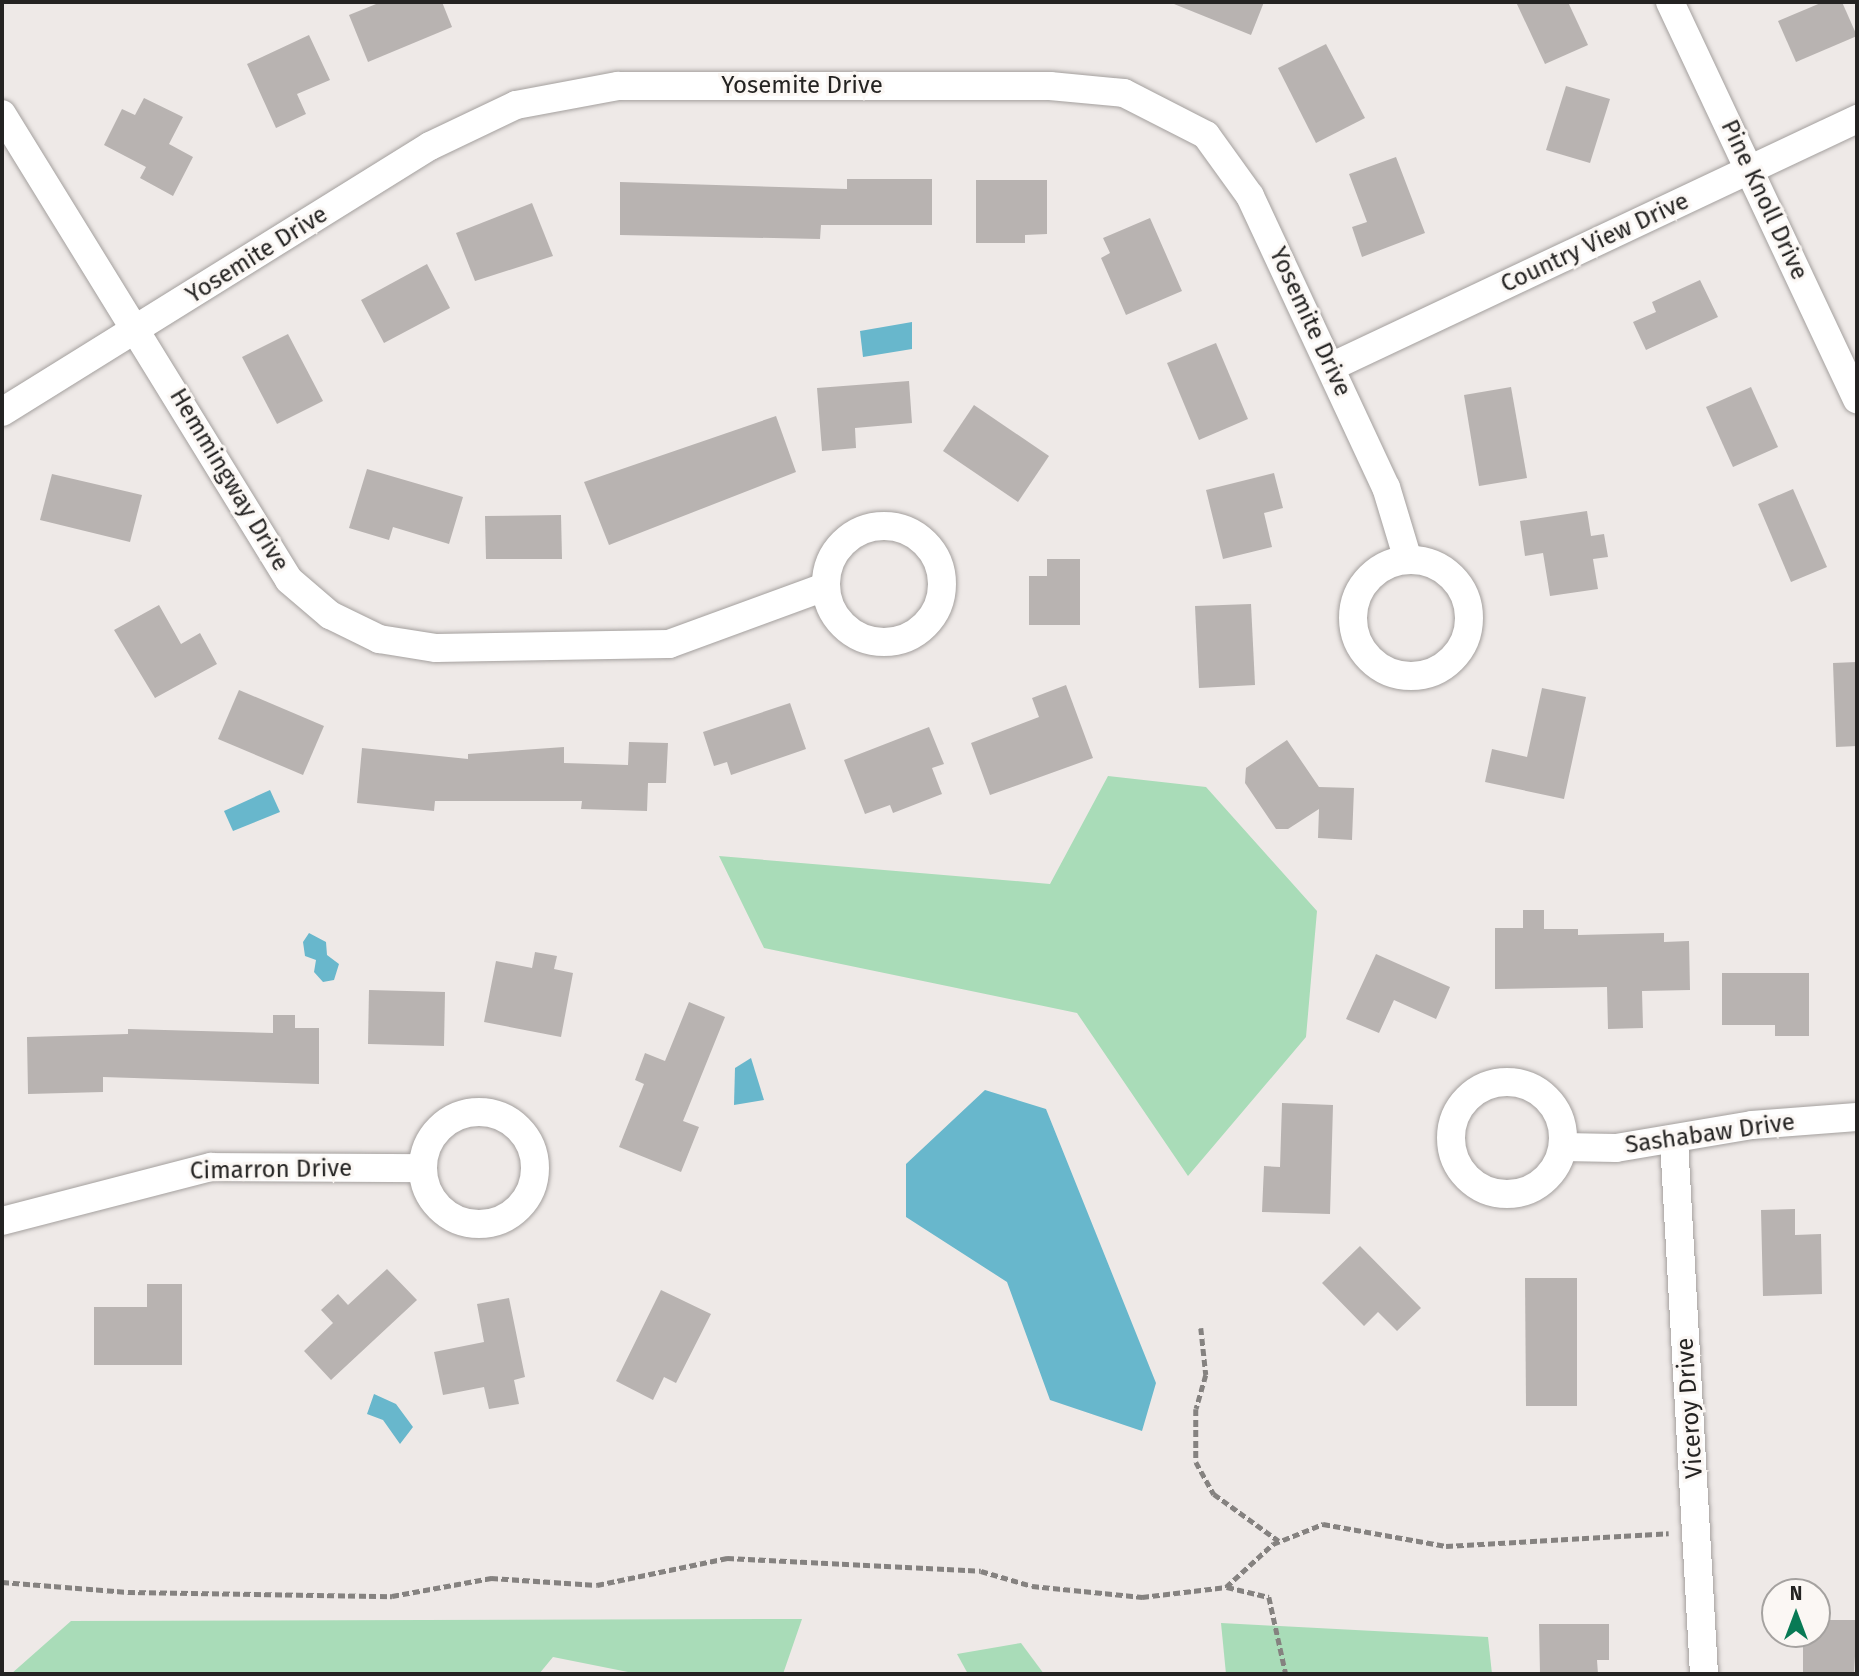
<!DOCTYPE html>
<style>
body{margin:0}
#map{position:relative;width:1859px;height:1676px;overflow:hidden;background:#eee9e7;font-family:"Fira Sans",sans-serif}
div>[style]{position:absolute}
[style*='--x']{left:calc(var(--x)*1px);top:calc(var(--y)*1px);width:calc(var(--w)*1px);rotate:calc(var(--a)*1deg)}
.green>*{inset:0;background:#a9dcb8}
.water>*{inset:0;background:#68b7cc}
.building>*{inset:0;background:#b8b3b1}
.path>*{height:4.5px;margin-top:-2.25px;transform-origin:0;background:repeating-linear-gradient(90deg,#858280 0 7px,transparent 0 10.5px)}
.roads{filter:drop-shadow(0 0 2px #a4a09e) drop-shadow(0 0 2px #a4a09e)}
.minor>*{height:28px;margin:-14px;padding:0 14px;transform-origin:14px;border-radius:14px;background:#fff}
.minor>.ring{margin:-14px;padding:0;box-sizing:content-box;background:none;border:28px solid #fff;border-radius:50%}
span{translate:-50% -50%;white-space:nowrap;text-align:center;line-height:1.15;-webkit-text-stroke:6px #fbf7f4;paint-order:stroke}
.street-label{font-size:24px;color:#242322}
.frame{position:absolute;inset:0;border:4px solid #242322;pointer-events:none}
.north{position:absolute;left:1761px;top:1578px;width:70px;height:70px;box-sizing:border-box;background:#fbf7f4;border:2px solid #a5a2a0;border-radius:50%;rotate:0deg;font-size:19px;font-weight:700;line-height:28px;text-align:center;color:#242322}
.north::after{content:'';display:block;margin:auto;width:24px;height:32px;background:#087a55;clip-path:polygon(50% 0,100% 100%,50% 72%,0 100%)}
</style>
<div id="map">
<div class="green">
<i style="clip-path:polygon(1108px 776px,1206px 787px,1317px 911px,1306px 1037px,1188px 1176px,1077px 1013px,764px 948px,719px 856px,1050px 884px)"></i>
<i style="clip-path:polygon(802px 1619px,783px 1674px,638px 1674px,553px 1657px,539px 1674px,11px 1674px,71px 1621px)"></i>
<i style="clip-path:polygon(1221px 1623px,1488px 1637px,1492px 1674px,1226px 1674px)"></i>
<i style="clip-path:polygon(1021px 1643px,1044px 1674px,968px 1674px,957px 1654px)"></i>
</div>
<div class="water">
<i style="clip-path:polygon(912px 322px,912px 349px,863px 357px,860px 331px)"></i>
<i style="clip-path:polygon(270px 790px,280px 812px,233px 831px,224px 811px)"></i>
<i style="clip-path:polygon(309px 933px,326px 942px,327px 955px,339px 964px,334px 980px,323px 982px,314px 972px,316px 960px,305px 956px,303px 942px)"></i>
<i style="clip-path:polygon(751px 1058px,764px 1100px,734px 1105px,735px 1068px)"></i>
<i style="clip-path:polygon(985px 1090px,1046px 1109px,1156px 1383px,1142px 1431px,1050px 1400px,1007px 1282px,906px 1217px,906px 1164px)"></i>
<i style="clip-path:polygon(374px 1394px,396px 1404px,413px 1427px,400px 1444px,383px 1420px,367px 1414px)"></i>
</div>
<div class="building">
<i style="clip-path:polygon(381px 2px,442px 2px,452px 27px,368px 62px,349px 15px)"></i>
<i style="clip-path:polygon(1169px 2px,1264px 2px,1251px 35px)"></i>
<i style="clip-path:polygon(1516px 2px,1568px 2px,1588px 45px,1545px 64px)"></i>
<i style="clip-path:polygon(1823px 2px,1842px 2px,1857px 36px,1796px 62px,1778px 21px)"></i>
<i style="clip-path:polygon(309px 35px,330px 80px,297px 94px,306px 114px,276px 128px,247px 64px)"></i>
<i style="clip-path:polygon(1326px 44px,1365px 118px,1316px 143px,1278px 68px)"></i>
<i style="clip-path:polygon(1566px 86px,1610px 99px,1590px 163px,1546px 150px)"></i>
<i style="clip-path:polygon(144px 98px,183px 117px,169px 144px,193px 157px,173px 196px,140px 178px,146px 167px,104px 145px,122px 109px,135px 115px)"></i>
<i style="clip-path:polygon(1396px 157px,1425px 233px,1362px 257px,1352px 227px,1367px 222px,1349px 174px)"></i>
<i style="clip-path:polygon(847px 179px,932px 179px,932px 225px,821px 225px,820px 239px,620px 235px,620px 182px,847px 189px)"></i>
<i style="clip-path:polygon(976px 180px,1047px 180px,1047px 234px,1025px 235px,1025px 243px,976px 243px)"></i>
<i style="clip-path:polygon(532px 203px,553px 256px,475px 281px,456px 233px)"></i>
<i style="clip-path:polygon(1150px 218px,1182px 291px,1126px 315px,1101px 258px,1110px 253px,1103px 238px)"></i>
<i style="clip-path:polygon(427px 264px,450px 308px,384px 343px,361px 300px)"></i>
<i style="clip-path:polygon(1700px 280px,1718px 317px,1646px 350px,1633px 322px,1656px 312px,1652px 302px)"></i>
<i style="clip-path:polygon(288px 334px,323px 401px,277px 424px,242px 357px)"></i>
<i style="clip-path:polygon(1216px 343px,1248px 419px,1199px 440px,1167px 363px)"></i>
<i style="clip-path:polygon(909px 381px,912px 423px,855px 428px,856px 448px,822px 451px,817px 388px)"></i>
<i style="clip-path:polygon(1511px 387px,1527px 478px,1479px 486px,1464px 395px)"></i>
<i style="clip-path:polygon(1751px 387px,1778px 447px,1733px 467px,1706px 407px)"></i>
<i style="clip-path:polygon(974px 405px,1049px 456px,1018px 502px,943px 451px)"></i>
<i style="clip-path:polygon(776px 416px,796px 472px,609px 545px,584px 482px)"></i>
<i style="clip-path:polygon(367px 469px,463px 497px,449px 544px,393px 527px,389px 540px,349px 528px)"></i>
<i style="clip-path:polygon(1274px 473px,1283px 508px,1264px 513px,1272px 547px,1223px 559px,1206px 490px)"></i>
<i style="clip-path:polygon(52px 474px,142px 495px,130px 542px,40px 520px)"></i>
<i style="clip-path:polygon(1793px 489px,1827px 567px,1791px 582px,1758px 504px)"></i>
<i style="clip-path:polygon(1587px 511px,1591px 536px,1604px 534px,1608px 557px,1593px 559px,1598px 589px,1550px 596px,1543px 553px,1525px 556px,1520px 521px)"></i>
<i style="clip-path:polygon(561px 515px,562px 559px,486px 559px,485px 516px)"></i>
<i style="clip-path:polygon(1047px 559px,1080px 559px,1080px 625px,1029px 625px,1029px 576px,1047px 576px)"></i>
<i style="clip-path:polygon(1251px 604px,1255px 685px,1199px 688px,1195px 606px)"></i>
<i style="clip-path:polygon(159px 605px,181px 644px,200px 633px,217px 664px,155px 698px,114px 630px)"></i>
<i style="clip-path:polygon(1857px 662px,1857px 746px,1836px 747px,1833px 663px)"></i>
<i style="clip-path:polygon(1066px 685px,1093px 758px,990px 795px,971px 743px,1039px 717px,1032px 698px)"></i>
<i style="clip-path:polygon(1542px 688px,1586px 697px,1564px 799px,1485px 782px,1492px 749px,1527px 757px)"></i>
<i style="clip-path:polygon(239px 690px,324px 726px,303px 775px,218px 739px)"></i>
<i style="clip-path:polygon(790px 703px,806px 749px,731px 775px,727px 762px,714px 766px,703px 732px)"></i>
<i style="clip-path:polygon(929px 727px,944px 764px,932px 768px,942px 794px,893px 813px,890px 805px,865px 814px,844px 760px)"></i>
<i style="clip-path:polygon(1287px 740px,1319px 787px,1354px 788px,1352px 840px,1318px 838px,1319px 809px,1288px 829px,1276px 829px,1245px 783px,1246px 768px)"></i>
<i style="clip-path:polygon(629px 742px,668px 743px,666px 783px,648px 783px,647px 811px,581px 809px,582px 801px,435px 801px,434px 811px,357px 803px,362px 748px,468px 759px,468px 754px,564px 747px,564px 763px,628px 765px)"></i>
<i style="clip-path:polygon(1523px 910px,1544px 910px,1544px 929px,1578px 929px,1578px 935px,1664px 933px,1664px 942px,1689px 941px,1690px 990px,1642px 991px,1643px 1028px,1608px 1029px,1607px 987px,1495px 989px,1495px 928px,1523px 928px)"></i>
<i style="clip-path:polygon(535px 952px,557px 956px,554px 969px,573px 973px,561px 1037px,484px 1022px,496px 961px,532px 968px)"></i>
<i style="clip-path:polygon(1376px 954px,1450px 987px,1436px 1019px,1394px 1000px,1379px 1033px,1346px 1019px)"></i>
<i style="clip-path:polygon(1722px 973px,1809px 973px,1809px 1036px,1775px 1036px,1775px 1025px,1722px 1025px)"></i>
<i style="clip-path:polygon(369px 990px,445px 992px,444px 1046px,368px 1044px)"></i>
<i style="clip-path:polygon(689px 1002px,725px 1017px,683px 1121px,699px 1127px,681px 1172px,619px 1147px,644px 1084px,635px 1080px,645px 1053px,665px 1061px)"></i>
<i style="clip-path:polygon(273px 1015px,295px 1015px,295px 1028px,319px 1028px,319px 1084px,103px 1077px,103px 1092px,28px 1094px,27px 1037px,128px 1034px,128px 1029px,273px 1033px)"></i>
<i style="clip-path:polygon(1282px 1103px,1333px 1105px,1330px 1214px,1262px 1212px,1264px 1166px,1280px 1167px)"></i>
<i style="clip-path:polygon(1795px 1209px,1795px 1235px,1821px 1234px,1822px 1294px,1763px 1296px,1761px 1210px)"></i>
<i style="clip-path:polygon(1360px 1246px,1421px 1308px,1397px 1331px,1378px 1312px,1364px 1326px,1322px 1283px)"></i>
<i style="clip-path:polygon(387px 1269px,417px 1300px,331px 1380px,304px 1351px,333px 1323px,321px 1310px,338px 1294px,348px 1305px)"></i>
<i style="clip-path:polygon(1525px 1278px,1577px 1278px,1577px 1406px,1526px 1406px)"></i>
<i style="clip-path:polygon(147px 1284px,182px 1284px,182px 1365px,94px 1365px,94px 1307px,147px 1307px)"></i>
<i style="clip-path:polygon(661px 1290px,711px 1314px,676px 1383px,664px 1377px,653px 1400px,616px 1381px)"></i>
<i style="clip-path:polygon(509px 1298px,525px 1377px,514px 1380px,519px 1404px,489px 1409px,484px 1387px,443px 1395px,434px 1352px,484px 1342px,477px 1304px)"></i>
<i style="clip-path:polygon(1817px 1620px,1857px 1620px,1854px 1674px,1803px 1674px,1803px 1634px,1817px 1634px)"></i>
<i style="clip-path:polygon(1539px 1624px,1609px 1624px,1609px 1660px,1597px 1660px,1598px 1674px,1540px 1674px)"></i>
</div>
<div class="path">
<i style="--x:1201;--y:1328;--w:47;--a:83.9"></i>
<i style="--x:1206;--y:1375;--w:35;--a:106"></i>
<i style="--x:1196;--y:1409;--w:53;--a:90"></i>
<i style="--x:1196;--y:1462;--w:37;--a:61"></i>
<i style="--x:1214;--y:1494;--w:80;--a:35.9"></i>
<i style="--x:2;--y:1582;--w:126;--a:4.5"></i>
<i style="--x:128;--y:1592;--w:264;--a:0.9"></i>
<i style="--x:392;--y:1596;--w:101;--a:-10.3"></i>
<i style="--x:491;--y:1578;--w:106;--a:3.8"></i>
<i style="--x:597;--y:1585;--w:133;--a:-11.7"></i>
<i style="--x:727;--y:1558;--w:254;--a:2.9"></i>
<i style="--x:981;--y:1571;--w:53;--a:16.4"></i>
<i style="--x:1032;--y:1586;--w:111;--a:5.7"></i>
<i style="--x:1142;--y:1597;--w:85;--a:-6.8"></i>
<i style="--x:1226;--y:1587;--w:64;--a:-42.5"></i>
<i style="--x:1273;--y:1544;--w:54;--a:-21.8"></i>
<i style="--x:1323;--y:1524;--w:125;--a:10.1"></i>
<i style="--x:1446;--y:1546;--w:223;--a:-3.3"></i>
<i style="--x:1227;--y:1587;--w:43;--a:13.4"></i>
<i style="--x:1269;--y:1597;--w:79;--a:77.6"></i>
</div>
<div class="roads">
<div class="minor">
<i style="--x:1670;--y:2;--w:439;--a:64.8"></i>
<i style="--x:2;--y:114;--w:547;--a:58.37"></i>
<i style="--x:289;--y:580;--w:54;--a:40.5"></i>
<i style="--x:330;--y:615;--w:55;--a:26.1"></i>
<i style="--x:379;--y:639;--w:58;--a:9"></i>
<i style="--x:436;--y:648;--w:233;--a:-1"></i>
<i style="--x:669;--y:644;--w:166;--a:-20.1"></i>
<i style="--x:1331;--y:367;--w:582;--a:-25.24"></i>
<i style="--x:2;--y:412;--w:504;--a:-31.86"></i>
<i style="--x:430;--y:146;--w:95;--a:-25.5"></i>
<i style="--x:516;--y:105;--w:104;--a:-10.6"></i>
<i style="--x:618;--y:86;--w:432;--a:0"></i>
<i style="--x:1050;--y:86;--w:74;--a:5.4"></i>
<i style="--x:1124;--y:93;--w:92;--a:27.1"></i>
<i style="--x:1206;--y:135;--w:75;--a:54.2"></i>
<i style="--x:1250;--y:196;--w:321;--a:65"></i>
<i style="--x:1386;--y:487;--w:76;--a:73.2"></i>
<i class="ring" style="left:826px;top:526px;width:88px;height:88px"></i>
<i class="ring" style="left:1353px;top:560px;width:88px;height:88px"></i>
<i class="ring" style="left:1451px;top:1082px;width:84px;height:84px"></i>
<i class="ring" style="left:423px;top:1112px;width:84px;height:84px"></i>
<i style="--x:1674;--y:1141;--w:534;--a:86.78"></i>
<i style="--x:1563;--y:1147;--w:53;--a:1.1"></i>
<i style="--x:1616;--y:1148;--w:138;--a:-9.6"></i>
<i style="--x:1752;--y:1125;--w:105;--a:-4.4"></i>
<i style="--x:2;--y:1221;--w:216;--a:-14.5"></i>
<i style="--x:211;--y:1167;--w:211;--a:0.3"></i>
</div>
</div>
<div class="street-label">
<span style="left:802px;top:86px">Yosemite Drive</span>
<span style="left:1764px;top:200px;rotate:65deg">Pine Knoll Drive</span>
<span style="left:1595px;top:243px;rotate:-25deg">Country View Drive</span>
<span style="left:257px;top:255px;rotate:-32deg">Yosemite Drive</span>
<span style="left:1310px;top:322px;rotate:65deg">Yosemite Drive</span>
<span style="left:229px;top:480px;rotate:59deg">Hemmingway Drive</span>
<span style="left:1710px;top:1134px;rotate:-8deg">Sashabaw Drive</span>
<span style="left:271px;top:1170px;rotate:-1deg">Cimarron Drive</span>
<span style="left:1690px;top:1408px;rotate:-94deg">Viceroy Drive</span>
</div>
<div class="frame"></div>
<div class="north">N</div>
</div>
